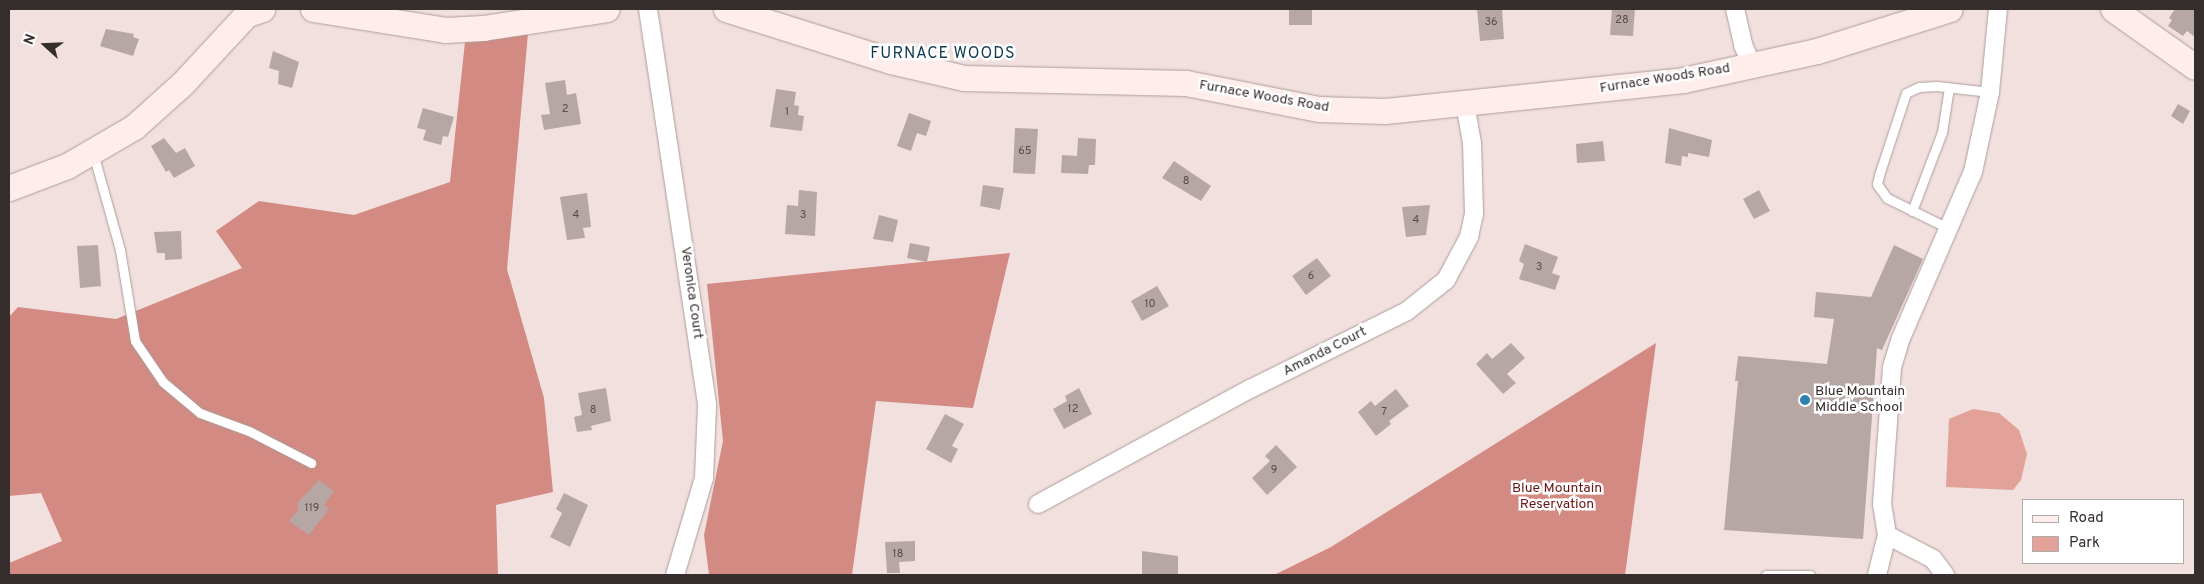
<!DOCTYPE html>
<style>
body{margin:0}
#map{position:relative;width:2204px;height:584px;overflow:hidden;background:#f1e0de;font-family:Overpass,sans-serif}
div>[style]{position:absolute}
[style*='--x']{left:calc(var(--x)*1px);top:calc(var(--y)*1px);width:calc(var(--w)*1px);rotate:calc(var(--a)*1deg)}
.green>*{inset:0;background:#e2a199}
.forest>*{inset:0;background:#d28a82}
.building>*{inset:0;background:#b6a6a4}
.roads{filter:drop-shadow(0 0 1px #ad9d9b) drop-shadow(0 0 1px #ad9d9b)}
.lane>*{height:9px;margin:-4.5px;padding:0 4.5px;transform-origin:4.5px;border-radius:4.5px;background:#fff}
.street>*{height:18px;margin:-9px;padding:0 9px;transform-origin:9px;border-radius:9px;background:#fff}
.secondary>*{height:25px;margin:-12.5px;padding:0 12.5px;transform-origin:12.5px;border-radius:12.5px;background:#feedeb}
.dots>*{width:14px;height:14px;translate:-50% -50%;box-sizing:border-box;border:2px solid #fff;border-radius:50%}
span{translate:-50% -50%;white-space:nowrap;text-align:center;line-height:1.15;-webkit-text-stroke:5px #fff;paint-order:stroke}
.number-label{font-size:11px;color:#554c4b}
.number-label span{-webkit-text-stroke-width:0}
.street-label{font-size:14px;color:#352e2d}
.poi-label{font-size:14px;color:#352e2d}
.left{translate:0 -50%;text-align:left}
.park-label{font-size:14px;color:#6a1514}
.quarter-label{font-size:16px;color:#113a51;letter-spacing:1px}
.frame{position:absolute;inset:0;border:10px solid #352e2d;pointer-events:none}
.legend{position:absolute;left:2022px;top:499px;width:162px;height:65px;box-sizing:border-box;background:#fff;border:1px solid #aeabab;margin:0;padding:6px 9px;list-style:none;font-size:15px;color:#352e2d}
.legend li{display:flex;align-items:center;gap:10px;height:25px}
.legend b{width:25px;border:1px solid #aeabab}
.north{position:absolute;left:20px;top:20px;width:50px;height:50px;-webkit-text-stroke:4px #fff;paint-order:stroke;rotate:290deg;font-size:14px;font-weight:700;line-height:20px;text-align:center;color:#352e2d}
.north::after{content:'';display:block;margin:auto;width:18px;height:22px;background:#352e2d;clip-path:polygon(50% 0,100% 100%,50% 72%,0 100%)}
</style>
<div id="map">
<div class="green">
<i style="clip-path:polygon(1973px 409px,1999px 413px,2019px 430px,2027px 454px,2021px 480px,2013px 490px,1946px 487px,1949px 419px)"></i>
</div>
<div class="forest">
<i style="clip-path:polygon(528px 33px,507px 269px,544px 398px,553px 492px,496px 505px,498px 575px,9px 575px,9px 563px,62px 541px,41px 493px,9px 496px,9px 317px,18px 307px,116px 319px,242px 268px,216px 231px,259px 201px,354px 215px,450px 182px,465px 42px)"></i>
<i style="clip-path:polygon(1010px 253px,973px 408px,876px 401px,852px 575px,709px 575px,704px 535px,723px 441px,707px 284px)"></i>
<i style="clip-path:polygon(1656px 343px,1625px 575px,1274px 575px,1331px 547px)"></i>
</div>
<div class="building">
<i style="clip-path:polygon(1289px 9px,1312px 9px,1312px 25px,1289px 25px)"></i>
<i style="clip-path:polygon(1477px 9px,1502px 9px,1504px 39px,1480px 41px)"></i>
<i style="clip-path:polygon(1612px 9px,1635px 9px,1633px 36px,1610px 35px)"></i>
<i style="clip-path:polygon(2175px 9px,2195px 9px,2195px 37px,2187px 31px,2183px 36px,2168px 26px,2172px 20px,2169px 18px)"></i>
<i style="clip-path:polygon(106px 29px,134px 34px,133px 37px,139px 39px,133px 56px,100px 46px)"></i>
<i style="clip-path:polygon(273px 51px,299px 62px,292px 88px,278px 84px,279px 71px,269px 68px)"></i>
<i style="clip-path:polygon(565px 80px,567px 95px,576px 93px,581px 124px,544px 130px,541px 115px,550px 114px,545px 83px)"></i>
<i style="clip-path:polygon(776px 89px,796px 92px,794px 105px,799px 106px,798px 115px,804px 116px,802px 131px,770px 127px)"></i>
<i style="clip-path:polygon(2178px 104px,2190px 111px,2183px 124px,2171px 116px)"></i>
<i style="clip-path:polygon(423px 108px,454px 117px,448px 137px,443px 136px,441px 145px,423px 140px,426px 130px,417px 128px)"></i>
<i style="clip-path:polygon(909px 113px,931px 121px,926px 136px,917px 133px,911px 151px,897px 146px)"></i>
<i style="clip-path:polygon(1015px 128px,1038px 129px,1035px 174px,1013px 173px)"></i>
<i style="clip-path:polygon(1669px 128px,1712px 140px,1709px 157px,1688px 153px,1688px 157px,1682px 156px,1681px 166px,1665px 163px)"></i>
<i style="clip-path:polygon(164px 138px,176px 153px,185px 148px,195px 166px,174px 178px,169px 170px,166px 172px,151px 146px)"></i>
<i style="clip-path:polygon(1078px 138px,1096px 139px,1095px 165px,1089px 165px,1088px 174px,1061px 173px,1062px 155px,1077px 156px)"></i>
<i style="clip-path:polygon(1603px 141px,1605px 161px,1577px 163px,1576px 144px)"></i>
<i style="clip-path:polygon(1174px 161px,1211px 186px,1201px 201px,1162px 178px)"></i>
<i style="clip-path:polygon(983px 185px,1004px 188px,1000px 210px,980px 206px)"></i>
<i style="clip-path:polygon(799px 190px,817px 192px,815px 236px,785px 234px,787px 205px,798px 206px)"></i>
<i style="clip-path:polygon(1759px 190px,1770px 211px,1754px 219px,1743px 199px)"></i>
<i style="clip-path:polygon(587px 193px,591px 227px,583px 228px,585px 238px,567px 240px,560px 197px)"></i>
<i style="clip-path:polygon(1430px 205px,1426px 235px,1406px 237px,1402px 207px)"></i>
<i style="clip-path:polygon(879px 215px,898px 220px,893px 242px,873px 239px)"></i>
<i style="clip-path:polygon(181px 231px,182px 259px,165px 260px,165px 253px,157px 253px,154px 232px)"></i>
<i style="clip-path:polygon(910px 243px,930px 247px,927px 262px,907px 258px)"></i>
<i style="clip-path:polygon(1525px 244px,1558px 257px,1552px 273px,1560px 276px,1555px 290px,1519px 279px,1524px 264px,1519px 261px)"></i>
<i style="clip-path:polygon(98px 245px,101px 286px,80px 288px,77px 246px)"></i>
<i style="clip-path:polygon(1894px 245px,1923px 259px,1882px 350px,1877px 348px,1863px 539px,1724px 530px,1738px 381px,1735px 381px,1738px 356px,1827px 364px,1834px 319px,1814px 317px,1816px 292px,1871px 297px)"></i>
<i style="clip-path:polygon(1317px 258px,1331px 276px,1306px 295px,1292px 276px)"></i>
<i style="clip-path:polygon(1157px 286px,1169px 306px,1142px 321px,1131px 301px)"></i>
<i style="clip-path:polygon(1511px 343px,1525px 358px,1507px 374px,1516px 383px,1503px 394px,1476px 364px,1487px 353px,1492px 359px)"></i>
<i style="clip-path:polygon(606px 388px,611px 421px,591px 426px,592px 430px,577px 432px,574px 417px,582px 415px,578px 393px)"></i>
<i style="clip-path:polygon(1079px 388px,1092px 414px,1064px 429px,1053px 409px,1067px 401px,1065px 396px)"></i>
<i style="clip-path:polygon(1396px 389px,1409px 406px,1389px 421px,1391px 424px,1376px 436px,1358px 412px,1371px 401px,1375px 406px)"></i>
<i style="clip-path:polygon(945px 414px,964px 424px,952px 446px,958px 449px,951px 463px,926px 449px)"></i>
<i style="clip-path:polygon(1276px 445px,1297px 467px,1267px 495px,1252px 478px,1270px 461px,1265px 456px)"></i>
<i style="clip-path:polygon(319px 480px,334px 491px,324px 505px,329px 509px,309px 535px,289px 521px,298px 510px,298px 502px)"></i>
<i style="clip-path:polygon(564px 493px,588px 505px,570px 547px,550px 537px,562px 513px,556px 509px)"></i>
<i style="clip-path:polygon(915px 541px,915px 561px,899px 562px,900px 573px,887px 573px,885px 542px)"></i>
<i style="clip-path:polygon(1142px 551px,1178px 556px,1178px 575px,1142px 575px)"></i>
</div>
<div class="roads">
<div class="lane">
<i style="--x:93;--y:153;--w:101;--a:74.4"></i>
<i style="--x:120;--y:250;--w:92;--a:80.6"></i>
<i style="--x:135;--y:341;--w:50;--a:55.7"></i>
<i style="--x:163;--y:382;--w:48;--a:40"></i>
<i style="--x:200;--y:413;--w:52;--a:20.2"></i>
<i style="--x:249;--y:431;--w:70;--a:27.3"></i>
<i style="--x:1912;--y:211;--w:85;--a:-69.2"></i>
<i style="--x:1942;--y:132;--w:45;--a:-81"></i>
<i style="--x:1950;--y:229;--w:70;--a:-153.8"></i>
<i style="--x:1887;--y:198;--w:17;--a:-126"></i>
<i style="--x:1877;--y:184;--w:9;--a:-77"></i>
<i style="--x:1879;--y:175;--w:86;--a:-71.8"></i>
<i style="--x:1906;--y:93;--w:14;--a:-25"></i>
<i style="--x:1919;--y:87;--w:18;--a:-3"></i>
<i style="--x:1937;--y:86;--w:53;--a:6.5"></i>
<i style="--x:1766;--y:575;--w:44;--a:0"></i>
</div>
<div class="street">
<i style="--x:648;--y:9;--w:401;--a:81.5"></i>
<i style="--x:707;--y:406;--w:72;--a:92.4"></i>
<i style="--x:704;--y:478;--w:101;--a:106.6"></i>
<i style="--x:1735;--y:9;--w:37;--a:77"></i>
<i style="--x:1743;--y:45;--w:22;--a:66"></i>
<i style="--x:1038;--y:504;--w:241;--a:-28.5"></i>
<i style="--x:1250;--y:389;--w:175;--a:-26.4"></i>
<i style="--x:1407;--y:311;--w:50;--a:-38.5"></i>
<i style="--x:1446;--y:280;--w:49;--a:-61.9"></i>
<i style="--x:1469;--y:237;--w:24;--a:-78"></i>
<i style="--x:1474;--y:214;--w:71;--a:-91.6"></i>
<i style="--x:1472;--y:143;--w:40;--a:-100"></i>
<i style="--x:1887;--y:535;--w:31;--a:-99"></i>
<i style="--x:1882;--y:504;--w:137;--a:-85.8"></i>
<i style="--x:1892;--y:367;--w:30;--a:-73"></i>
<i style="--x:1901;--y:338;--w:181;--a:-66.6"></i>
<i style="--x:1973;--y:172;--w:82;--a:-78"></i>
<i style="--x:1990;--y:92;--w:83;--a:-84.5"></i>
<i style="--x:1877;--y:575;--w:41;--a:-76"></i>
<i style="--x:1887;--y:535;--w:52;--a:27.6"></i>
<i style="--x:1933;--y:559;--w:20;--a:53"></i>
</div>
<div class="secondary">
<i style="--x:313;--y:9;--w:134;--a:9"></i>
<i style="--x:445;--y:30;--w:38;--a:-3"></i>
<i style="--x:483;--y:28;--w:125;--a:-8.7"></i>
<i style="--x:726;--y:9;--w:173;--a:17.5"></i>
<i style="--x:891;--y:61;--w:75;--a:13.1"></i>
<i style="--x:964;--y:78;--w:222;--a:1.3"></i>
<i style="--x:1186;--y:83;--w:135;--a:11.1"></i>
<i style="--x:1318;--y:109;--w:67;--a:1.7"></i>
<i style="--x:1385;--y:111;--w:300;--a:-5.9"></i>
<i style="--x:1683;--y:80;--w:137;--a:-12.2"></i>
<i style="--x:1817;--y:51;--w:139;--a:-17.5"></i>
<i style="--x:2113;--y:9;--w:100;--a:35.3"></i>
<i style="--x:9;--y:188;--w:62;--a:-20.8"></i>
<i style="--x:67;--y:166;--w:78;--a:-30.2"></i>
<i style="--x:134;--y:127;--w:66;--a:-41.9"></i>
<i style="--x:183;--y:83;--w:94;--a:-47.2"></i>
<i style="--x:247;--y:14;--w:16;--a:-18"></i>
</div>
</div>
<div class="dots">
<i style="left:1805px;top:400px;background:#2b82b1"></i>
</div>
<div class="number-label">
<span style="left:1622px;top:20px">28</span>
<span style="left:1491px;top:22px">36</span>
<span style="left:565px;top:109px">2</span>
<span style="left:787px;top:112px">1</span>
<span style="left:1025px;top:151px">65</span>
<span style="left:1186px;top:181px">8</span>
<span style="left:576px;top:215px">4</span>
<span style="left:803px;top:215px">3</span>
<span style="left:1416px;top:220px">4</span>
<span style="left:1539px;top:267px">3</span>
<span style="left:1311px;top:276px">6</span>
<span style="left:1150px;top:304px">10</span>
<span style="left:1073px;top:409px">12</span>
<span style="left:593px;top:410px">8</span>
<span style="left:1384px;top:412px">7</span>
<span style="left:1274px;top:470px">9</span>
<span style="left:312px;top:508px">119</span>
<span style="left:898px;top:554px">18</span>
</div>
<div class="street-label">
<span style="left:1665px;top:79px;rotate:-9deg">Furnace Woods Road</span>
<span style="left:1264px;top:97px;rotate:10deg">Furnace Woods Road</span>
<span style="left:691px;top:293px;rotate:82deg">Veronica Court</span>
<span style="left:1325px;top:352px;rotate:-27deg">Amanda Court</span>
</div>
<div class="poi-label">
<span class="left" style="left:1815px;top:400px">Blue Mountain<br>Middle School</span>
</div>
<div class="park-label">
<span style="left:1557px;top:497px">Blue Mountain<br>Reservation</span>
</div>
<div class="quarter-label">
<span style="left:943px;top:54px">FURNACE WOODS</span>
</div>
<div class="frame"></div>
<ul class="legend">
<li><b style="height:6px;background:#feedeb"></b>Road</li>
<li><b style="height:14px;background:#e2a199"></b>Park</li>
</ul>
<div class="north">N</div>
</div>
